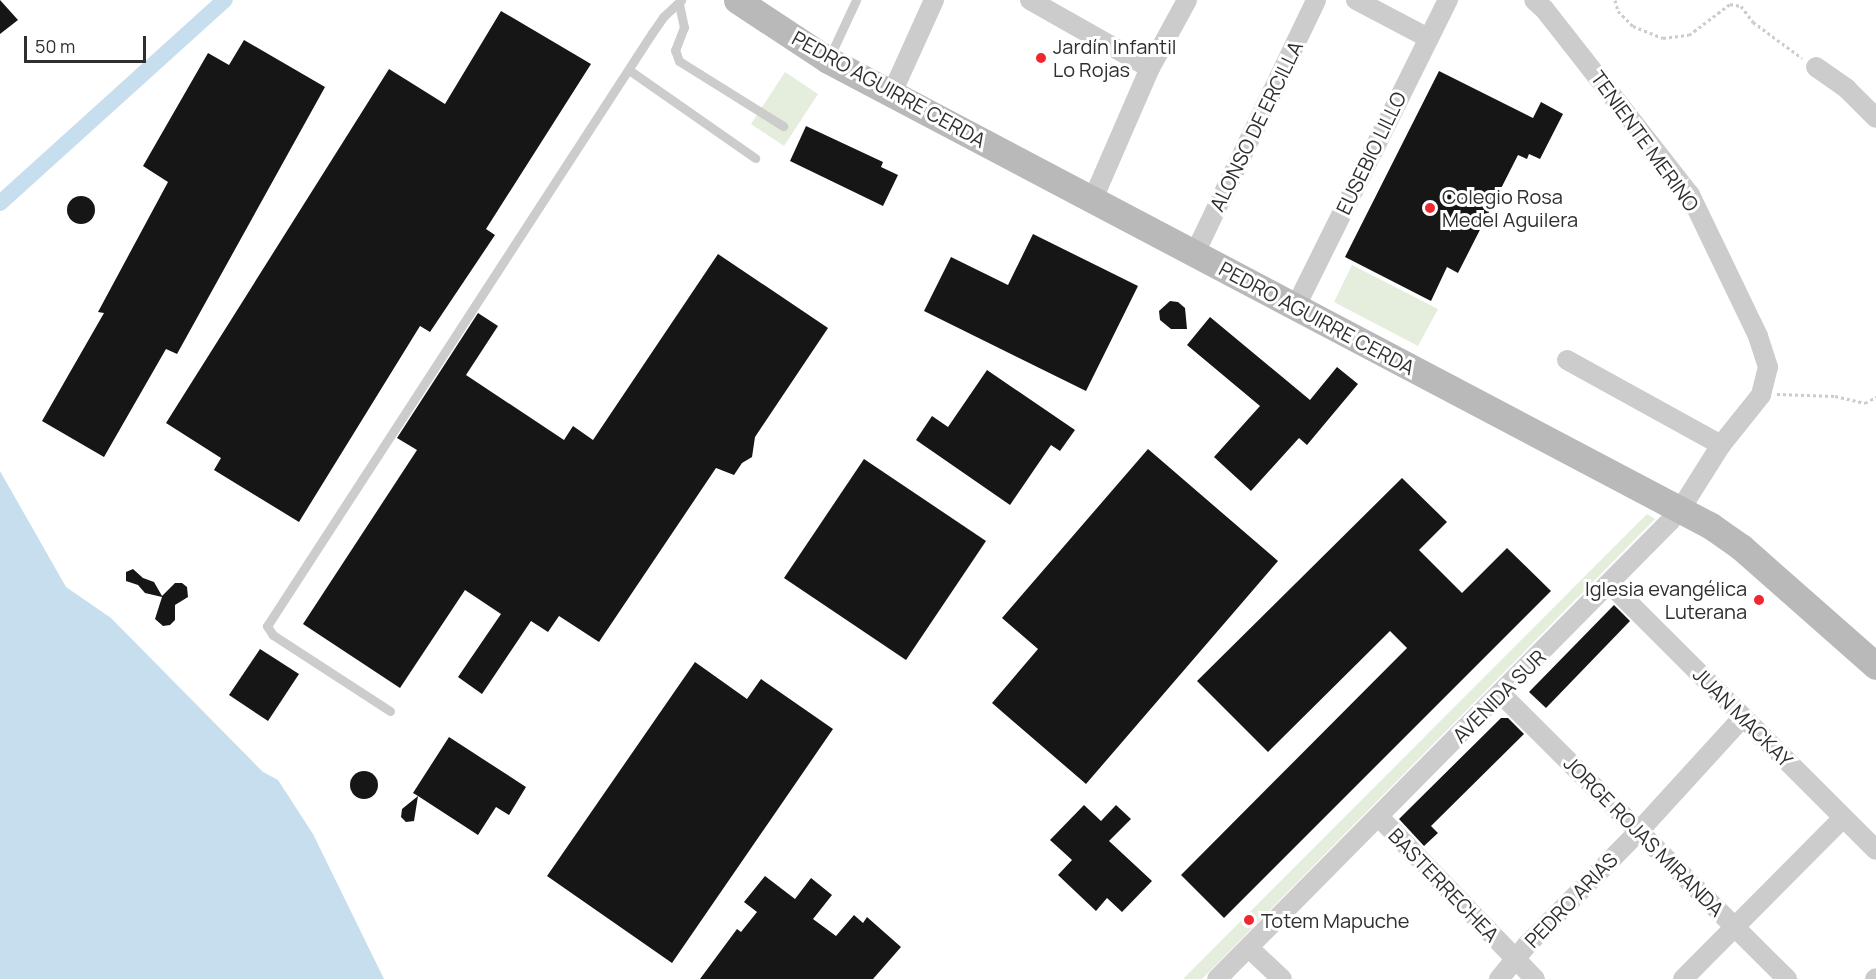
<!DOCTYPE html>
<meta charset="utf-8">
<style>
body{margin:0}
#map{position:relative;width:1876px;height:979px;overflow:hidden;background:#fff;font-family:Manrope,sans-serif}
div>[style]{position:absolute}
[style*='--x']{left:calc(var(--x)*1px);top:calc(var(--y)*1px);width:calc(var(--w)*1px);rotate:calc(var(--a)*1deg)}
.green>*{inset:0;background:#e5eddc}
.water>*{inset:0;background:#c7deee}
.canal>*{height:16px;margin:-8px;padding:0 8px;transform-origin:8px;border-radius:8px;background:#c7deee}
.building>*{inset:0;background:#161616}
.round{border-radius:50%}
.path>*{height:3px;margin-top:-1.5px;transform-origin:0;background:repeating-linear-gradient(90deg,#ccc 0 3px,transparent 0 6px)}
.lane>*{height:9px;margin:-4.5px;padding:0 4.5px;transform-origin:4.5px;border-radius:4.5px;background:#ccc}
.street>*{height:20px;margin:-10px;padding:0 10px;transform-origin:10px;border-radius:10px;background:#ccc}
.secondary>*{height:27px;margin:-13.5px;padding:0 13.5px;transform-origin:13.5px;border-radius:13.5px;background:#b9b9b9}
.dots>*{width:16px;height:16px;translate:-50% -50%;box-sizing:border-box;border:3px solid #fff;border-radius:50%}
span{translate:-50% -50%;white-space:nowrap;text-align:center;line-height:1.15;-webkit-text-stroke:6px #fff;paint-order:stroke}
.poi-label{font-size:20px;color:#2f2f2f}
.left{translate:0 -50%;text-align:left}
.right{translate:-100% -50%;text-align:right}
.street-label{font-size:20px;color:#2f2f2f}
.scale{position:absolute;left:24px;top:36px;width:122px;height:27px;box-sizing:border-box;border:3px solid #2f2f2f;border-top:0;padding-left:8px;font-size:18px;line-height:21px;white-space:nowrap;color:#2f2f2f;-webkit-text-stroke:4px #fff;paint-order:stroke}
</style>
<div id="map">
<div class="green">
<i style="clip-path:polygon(785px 72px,818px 94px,784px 146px,751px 124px)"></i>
<i style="clip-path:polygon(1352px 265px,1438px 309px,1418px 346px,1334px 302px)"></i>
<i style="clip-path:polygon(1647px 514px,1655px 519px,1202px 979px,1183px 979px)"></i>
</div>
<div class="water">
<i style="clip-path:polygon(0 471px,66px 587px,111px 618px,263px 772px,278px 780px,313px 834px,384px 979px,0 979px)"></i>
</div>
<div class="canal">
<i style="--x:0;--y:203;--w:303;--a:-42.1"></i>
</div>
<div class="building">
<i style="clip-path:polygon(0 0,18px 20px,0 34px)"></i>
<i style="clip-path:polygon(501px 11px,591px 64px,486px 229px,495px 235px,430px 332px,420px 326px,299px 522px,214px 470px,221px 458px,166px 423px,389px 69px,445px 104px)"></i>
<i style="clip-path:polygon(244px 40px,325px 87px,177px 354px,166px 349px,104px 457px,42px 421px,104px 313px,98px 312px,168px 182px,143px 166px,208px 53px,229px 65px)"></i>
<i style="clip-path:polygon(1439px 71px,1533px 118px,1541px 102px,1563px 114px,1540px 159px,1529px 154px,1527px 159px,1518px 155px,1458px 273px,1447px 267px,1431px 301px,1345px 257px)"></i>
<i style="clip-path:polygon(806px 126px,883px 162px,881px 167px,898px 175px,883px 206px,790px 161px)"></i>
<i class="round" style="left:67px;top:196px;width:28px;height:28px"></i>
<i style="clip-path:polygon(1033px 234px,1138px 286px,1086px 391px,924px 311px,951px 257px,1008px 285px)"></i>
<i style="clip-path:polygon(718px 254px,828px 328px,755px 437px,752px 457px,742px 463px,734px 475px,716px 468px,599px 642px,559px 616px,548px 632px,531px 621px,482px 694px,458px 677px,501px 614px,465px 590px,400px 688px,303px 624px,417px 450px,397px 438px,478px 313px,498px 326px,466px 375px,564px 440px,573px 426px,593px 440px)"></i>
<i style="clip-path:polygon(1170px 301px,1178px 302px,1185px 308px,1187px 329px,1171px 329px,1160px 320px,1159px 311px)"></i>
<i style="clip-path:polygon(1210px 317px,1310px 400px,1337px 367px,1358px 384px,1307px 445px,1299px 438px,1251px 491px,1214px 457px,1260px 406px,1187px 345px)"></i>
<i style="clip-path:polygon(987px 370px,1075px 430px,1060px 451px,1051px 445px,1010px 505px,916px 440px,932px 416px,948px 427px)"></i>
<i style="clip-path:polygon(1148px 449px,1278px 561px,1086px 784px,992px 703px,1038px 649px,1002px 618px)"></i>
<i style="clip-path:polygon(864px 459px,986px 541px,906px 660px,784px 578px)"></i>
<i style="clip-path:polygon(1402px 478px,1447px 522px,1419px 550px,1462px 593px,1507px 548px,1551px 591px,1224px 918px,1181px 875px,1407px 648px,1390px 631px,1268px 752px,1197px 681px)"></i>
<i style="clip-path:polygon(133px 569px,143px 578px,154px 582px,162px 596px,175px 583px,182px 583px,187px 587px,188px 597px,175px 605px,175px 620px,170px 625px,163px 626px,155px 619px,162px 597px,145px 593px,138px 585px,126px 581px,126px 572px)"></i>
<i style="clip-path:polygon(1614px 605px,1630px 621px,1546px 708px,1529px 692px)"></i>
<i style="clip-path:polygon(260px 649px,299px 674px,268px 721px,229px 695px)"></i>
<i style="clip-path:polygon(695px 662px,747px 699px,761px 679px,833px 729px,672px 963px,547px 876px)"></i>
<i style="clip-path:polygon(1501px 718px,1508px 718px,1524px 734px,1431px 826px,1438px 833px,1424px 846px,1399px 819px)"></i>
<i style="clip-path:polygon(449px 737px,526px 787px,509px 815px,496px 807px,478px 835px,418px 796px,414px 821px,406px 822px,401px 817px,402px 809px,418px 796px,413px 793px)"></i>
<i class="round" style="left:350px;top:771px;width:28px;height:28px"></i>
<i style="clip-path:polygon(1084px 805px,1101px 821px,1116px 805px,1131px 819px,1109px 841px,1152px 881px,1122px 912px,1107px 898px,1096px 911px,1058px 875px,1072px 860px,1050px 840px)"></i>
<i style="clip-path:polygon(765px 876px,795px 899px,811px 878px,832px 895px,813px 919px,836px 936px,854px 915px,863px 923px,867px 917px,901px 947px,873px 979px,700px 979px,737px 929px,741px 932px,757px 912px,744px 902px)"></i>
</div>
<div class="path">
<i style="--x:1615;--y:0;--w:11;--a:75"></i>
<i style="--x:1618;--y:11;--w:21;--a:45"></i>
<i style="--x:1633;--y:26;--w:32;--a:22"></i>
<i style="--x:1663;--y:38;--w:26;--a:-7"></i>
<i style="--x:1689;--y:35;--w:51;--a:-37.1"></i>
<i style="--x:1730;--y:4;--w:11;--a:10"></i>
<i style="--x:1741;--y:6;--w:20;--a:53"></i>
<i style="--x:1753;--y:22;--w:61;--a:36.3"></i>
<i style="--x:1777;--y:394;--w:58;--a:2"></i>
<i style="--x:1835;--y:396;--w:31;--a:13"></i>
<i style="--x:1865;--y:403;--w:13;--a:-29"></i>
</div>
<div class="lane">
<i style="--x:679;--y:4;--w:24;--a:78"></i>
<i style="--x:684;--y:27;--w:25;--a:111"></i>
<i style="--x:675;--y:50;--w:12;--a:70"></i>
<i style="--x:679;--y:61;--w:123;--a:32"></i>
<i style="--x:829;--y:58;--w:64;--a:-65"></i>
<i style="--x:629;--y:70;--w:154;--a:34.9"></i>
<i style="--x:390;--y:711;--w:140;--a:-147"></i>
<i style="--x:273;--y:635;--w:11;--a:-124"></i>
<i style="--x:267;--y:626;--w:707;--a:-57.01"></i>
<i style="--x:652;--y:33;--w:19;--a:-55"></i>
<i style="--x:663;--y:17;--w:25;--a:-43"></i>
</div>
<div class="street">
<i style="--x:1030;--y:0;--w:138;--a:29.5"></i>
<i style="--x:1356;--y:0;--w:81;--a:27.8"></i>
<i style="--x:1816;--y:67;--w:38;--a:35"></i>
<i style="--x:1847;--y:89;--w:41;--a:45"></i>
<i style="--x:892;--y:93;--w:102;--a:-65.7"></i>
<i style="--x:1093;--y:199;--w:143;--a:-66.5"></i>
<i style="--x:1150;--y:68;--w:77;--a:-61.4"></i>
<i style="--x:1195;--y:253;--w:280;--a:-64.4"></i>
<i style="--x:1296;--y:306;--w:342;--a:-63.6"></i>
<i style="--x:1567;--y:360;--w:176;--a:28.9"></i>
<i style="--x:1610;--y:584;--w:376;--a:45"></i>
<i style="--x:1501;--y:694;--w:404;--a:44.9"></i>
<i style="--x:1379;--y:817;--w:225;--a:46.1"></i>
<i style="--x:1249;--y:948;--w:45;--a:43.2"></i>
<i style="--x:1217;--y:979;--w:644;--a:-45.31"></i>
<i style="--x:1670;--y:521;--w:15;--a:-48"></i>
<i style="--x:1680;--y:510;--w:77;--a:-57.8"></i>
<i style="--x:1721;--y:445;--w:64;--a:-51.3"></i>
<i style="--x:1761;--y:395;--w:29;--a:-76"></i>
<i style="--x:1768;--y:367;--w:33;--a:-108"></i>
<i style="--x:1758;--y:336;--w:157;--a:-115.7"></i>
<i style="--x:1690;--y:195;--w:236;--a:-128.1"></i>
<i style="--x:1544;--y:9;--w:13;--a:-138"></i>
<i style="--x:1499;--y:979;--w:43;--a:-50.7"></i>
<i style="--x:1526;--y:946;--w:161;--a:-45.5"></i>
<i style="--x:1639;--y:831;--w:154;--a:-47.6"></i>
<i style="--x:1683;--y:979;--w:227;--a:-45.2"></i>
<i style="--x:1875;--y:979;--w:1;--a:-45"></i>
</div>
<div class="secondary">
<i style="--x:737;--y:0;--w:109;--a:33.4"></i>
<i style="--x:828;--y:60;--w:998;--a:27.82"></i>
<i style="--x:1711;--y:526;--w:37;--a:35"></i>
<i style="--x:1741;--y:547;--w:180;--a:41.4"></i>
</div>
<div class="dots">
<i style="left:1041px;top:58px;background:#f12730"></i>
<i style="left:1430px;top:208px;background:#f12730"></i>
<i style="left:1759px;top:600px;background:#f12730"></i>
<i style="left:1249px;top:920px;background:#f12730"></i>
</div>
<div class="poi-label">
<span class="left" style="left:1053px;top:58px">Jardín Infantil<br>Lo Rojas</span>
<span class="left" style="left:1442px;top:208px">Colegio Rosa<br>Medel Aguilera</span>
<span class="right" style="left:1747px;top:600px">Iglesia evangélica<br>Luterana</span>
<span class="left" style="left:1261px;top:920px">Totem Mapuche</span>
</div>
<div class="street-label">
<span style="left:889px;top:89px;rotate:29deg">PEDRO AGUIRRE CERDA</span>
<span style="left:1256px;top:126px;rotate:-64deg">ALONSO DE ERCILLA</span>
<span style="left:1645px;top:141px;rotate:54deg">TENIENTE MERINO</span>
<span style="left:1371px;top:153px;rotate:-64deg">EUSEBIO LILLO</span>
<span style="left:1317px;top:318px;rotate:28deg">PEDRO AGUIRRE CERDA</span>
<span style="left:1499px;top:696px;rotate:-45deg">AVENIDA SUR</span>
<span style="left:1743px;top:717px;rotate:45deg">JUAN MACKAY</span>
<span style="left:1644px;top:836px;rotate:45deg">JORGE ROJAS MIRANDA</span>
<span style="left:1444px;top:885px;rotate:46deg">BASTERRECHEA</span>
<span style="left:1571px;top:900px;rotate:-46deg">PEDRO ARIAS</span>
</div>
<div class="scale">50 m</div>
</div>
